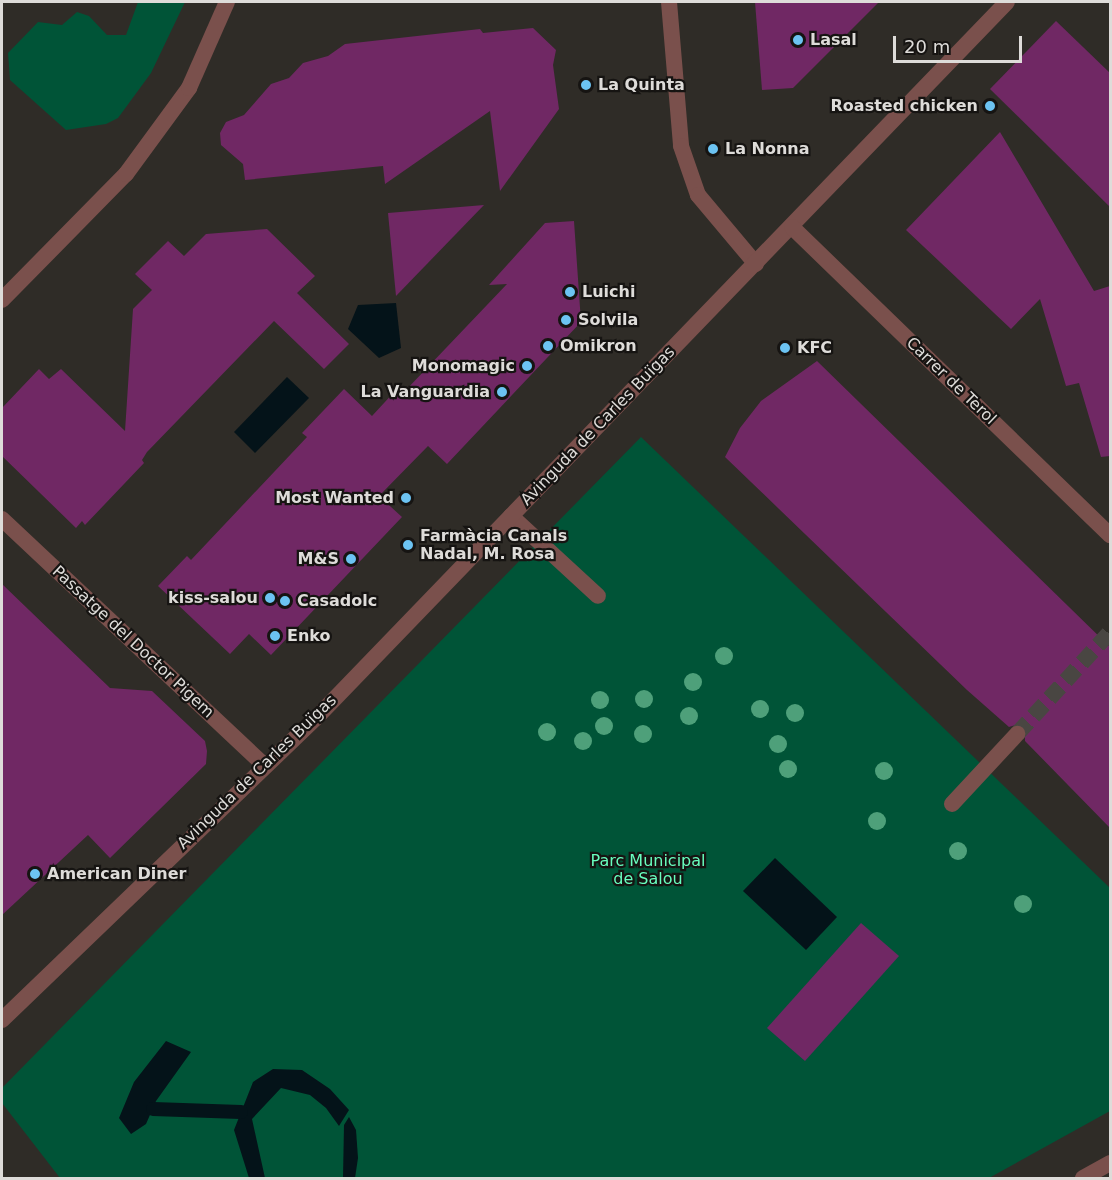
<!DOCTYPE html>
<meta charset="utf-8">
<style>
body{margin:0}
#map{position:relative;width:1112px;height:1180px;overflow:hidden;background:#2f2c27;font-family:"DejaVu Sans",sans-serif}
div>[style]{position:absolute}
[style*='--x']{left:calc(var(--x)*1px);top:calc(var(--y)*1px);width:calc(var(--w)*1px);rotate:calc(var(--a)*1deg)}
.green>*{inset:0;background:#005437}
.water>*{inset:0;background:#041319}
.stream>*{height:14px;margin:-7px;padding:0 7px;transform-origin:7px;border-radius:7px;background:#041319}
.building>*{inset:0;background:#702864}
.pedestrian-tunnel>*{height:16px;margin-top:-8px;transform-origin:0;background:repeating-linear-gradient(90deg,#494642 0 16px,transparent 0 24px)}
.pedestrian>*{height:16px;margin:-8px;padding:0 8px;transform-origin:8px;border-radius:8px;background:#7a504c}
.minor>*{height:16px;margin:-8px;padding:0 8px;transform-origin:8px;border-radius:8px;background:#7a504c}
.trees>*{width:18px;height:18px;margin:-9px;border-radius:50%;background:#4ea07a}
.dots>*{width:16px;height:16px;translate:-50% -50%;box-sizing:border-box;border:3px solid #161412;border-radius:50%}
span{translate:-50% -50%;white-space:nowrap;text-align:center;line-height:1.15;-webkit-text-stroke:4.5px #161412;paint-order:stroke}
.poi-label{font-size:16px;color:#dedcd9;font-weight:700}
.left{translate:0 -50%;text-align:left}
.right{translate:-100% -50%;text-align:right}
.street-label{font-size:16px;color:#dedcd9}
.park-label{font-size:16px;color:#68febe}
.frame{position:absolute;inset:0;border:3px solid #dedcd9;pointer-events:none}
.scale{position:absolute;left:893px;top:36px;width:129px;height:27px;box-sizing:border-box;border:3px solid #dedcd9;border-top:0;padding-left:8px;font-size:18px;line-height:21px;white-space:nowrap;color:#dedcd9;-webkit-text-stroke:4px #161412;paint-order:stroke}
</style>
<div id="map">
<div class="green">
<i style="clip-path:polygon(138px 2px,185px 2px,151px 73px,118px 118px,106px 124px,66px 130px,10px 80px,8px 53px,38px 22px,62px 25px,77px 12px,89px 16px,107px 35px,126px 35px)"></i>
<i style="clip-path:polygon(641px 437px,1110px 888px,1110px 1111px,989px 1178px,60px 1178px,2px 1103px,2px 1088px)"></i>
</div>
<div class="water">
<i style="clip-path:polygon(396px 303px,401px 348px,379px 358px,348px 329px,358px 305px)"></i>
<i style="clip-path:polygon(287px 377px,309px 398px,255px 453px,234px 432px)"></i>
<i style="clip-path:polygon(775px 858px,837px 917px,806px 950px,743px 891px)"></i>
<i style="clip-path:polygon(166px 1041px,191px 1052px,156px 1101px,146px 1124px,131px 1134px,119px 1118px,134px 1082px)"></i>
<i style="clip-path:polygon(273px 1069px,302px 1070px,330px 1089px,349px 1110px,339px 1126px,326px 1108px,310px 1095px,281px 1088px,252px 1119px,265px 1178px,249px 1178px,234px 1130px,253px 1082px)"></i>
<i style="clip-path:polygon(349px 1117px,356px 1130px,358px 1158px,355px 1178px,343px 1178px,344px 1125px)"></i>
</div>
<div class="stream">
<i style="--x:153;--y:1109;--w:88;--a:2"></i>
</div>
<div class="building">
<i style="clip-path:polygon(755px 2px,879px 2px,793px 88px,762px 90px)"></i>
<i style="clip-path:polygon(1056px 21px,1110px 73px,1110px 207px,990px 89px)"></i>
<i style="clip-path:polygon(533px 28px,556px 50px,553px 65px,559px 109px,500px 191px,490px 111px,385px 184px,383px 166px,245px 180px,243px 164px,221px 145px,220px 133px,226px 122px,244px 115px,271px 84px,289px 78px,303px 63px,328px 56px,345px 44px,480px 29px,483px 33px)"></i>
<i style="clip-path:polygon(1000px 132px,1094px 291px,1110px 286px,1110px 456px,1101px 457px,1079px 383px,1066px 386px,1040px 299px,1011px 329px,906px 230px)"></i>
<i style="clip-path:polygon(484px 205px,396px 296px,388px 213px)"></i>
<i style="clip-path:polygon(574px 221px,581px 322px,447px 464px,428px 446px,379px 496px,402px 517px,271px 655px,249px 634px,230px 654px,158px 586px,187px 556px,191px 560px,307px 437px,302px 433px,344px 389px,372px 416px,396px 390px,405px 399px,405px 391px,507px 284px,489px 285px,545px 223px)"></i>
<i style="clip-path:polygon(267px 229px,315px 276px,297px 293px,349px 344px,324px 369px,274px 321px,147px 452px,142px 460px,144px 463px,85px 525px,82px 521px,76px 528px,2px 456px,2px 408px,39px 369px,49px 379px,61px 369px,125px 431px,133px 309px,152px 290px,135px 274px,168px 241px,184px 256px,206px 234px)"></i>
<i style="clip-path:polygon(817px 361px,1110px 647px,1110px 828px,1025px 741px,1025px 727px,1019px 724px,1009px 727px,967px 690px,725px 457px,740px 428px,761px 401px)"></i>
<i style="clip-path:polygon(2px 584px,110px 688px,152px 691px,205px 741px,207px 751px,206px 764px,110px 858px,88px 835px,2px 915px)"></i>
<i style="clip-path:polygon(861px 923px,899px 956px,805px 1061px,767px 1028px)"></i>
</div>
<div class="pedestrian-tunnel">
<i style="--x:1017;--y:734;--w:138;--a:-47.6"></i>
</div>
<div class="pedestrian">
<i style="--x:669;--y:2;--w:144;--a:85.2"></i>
<i style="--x:681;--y:146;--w:52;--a:70.9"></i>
<i style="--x:698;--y:195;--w:90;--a:50"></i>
<i style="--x:511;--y:516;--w:118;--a:42.6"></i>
<i style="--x:2;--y:519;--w:359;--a:43.2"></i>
<i style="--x:952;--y:804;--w:96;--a:-47.1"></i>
<i style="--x:2;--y:1020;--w:438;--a:-43.9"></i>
<i style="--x:318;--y:716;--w:992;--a:-46.02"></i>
</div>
<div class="minor">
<i style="--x:792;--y:227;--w:443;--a:44.1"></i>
<i style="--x:2;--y:300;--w:177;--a:-45.5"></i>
<i style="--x:126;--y:174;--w:107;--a:-53.8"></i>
<i style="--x:189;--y:88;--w:94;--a:-66.2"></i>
<i style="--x:1083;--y:1178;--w:31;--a:-29"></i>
</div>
<div class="trees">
<i style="left:724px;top:656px"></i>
<i style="left:693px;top:682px"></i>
<i style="left:644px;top:699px"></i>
<i style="left:600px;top:700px"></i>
<i style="left:760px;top:709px"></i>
<i style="left:795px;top:713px"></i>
<i style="left:689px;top:716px"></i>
<i style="left:604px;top:726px"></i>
<i style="left:547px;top:732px"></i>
<i style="left:643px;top:734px"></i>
<i style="left:583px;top:741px"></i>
<i style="left:778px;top:744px"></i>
<i style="left:788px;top:769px"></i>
<i style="left:884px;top:771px"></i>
<i style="left:877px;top:821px"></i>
<i style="left:958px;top:851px"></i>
<i style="left:1023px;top:904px"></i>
</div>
<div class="dots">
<i style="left:798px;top:40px;background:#6cc3f2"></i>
<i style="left:586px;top:85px;background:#6cc3f2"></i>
<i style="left:990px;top:106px;background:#6cc3f2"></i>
<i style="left:713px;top:149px;background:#6cc3f2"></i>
<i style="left:570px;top:292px;background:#6cc3f2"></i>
<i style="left:566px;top:320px;background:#6cc3f2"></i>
<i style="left:548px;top:346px;background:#6cc3f2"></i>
<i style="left:785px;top:348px;background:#6cc3f2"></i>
<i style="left:527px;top:366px;background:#6cc3f2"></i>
<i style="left:502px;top:392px;background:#6cc3f2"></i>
<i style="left:406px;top:498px;background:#6cc3f2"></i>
<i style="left:408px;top:545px;background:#6cc3f2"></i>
<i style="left:351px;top:559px;background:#6cc3f2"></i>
<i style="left:270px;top:598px;background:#6cc3f2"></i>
<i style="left:285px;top:601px;background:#6cc3f2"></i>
<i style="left:275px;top:636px;background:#6cc3f2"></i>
<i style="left:35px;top:874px;background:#6cc3f2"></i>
</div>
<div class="poi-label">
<span class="left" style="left:810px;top:40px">Lasal</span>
<span class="left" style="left:598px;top:85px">La Quinta</span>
<span class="right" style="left:978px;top:106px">Roasted chicken</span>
<span class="left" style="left:725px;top:149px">La Nonna</span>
<span class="left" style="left:582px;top:292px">Luichi</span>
<span class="left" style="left:578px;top:320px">Solvila</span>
<span class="left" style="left:560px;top:346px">Omikron</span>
<span class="left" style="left:797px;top:348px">KFC</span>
<span class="right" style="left:515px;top:366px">Monomagic</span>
<span class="right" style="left:490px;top:392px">La Vanguardia</span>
<span class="right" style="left:394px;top:498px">Most Wanted</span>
<span class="left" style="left:420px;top:545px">Farmàcia Canals<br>Nadal, M. Rosa</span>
<span class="right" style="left:339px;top:559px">M&amp;S</span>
<span class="right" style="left:258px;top:598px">kiss-salou</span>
<span class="left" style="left:297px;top:601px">Casadolc</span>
<span class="left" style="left:287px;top:636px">Enko</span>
<span class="left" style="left:47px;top:874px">American Diner</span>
</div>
<div class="street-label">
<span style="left:951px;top:381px;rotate:44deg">Carrer de Terol</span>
<span style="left:598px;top:426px;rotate:-46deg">Avinguda de Carles Buïgas</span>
<span style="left:133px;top:642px;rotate:43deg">Passatge del Doctor Pigem</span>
<span style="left:257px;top:772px;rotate:-44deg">Avinguda de Carles Buïgas</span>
</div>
<div class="park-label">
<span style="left:648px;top:870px">Parc Municipal<br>de Salou</span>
</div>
<div class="frame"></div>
<div class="scale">20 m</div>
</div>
